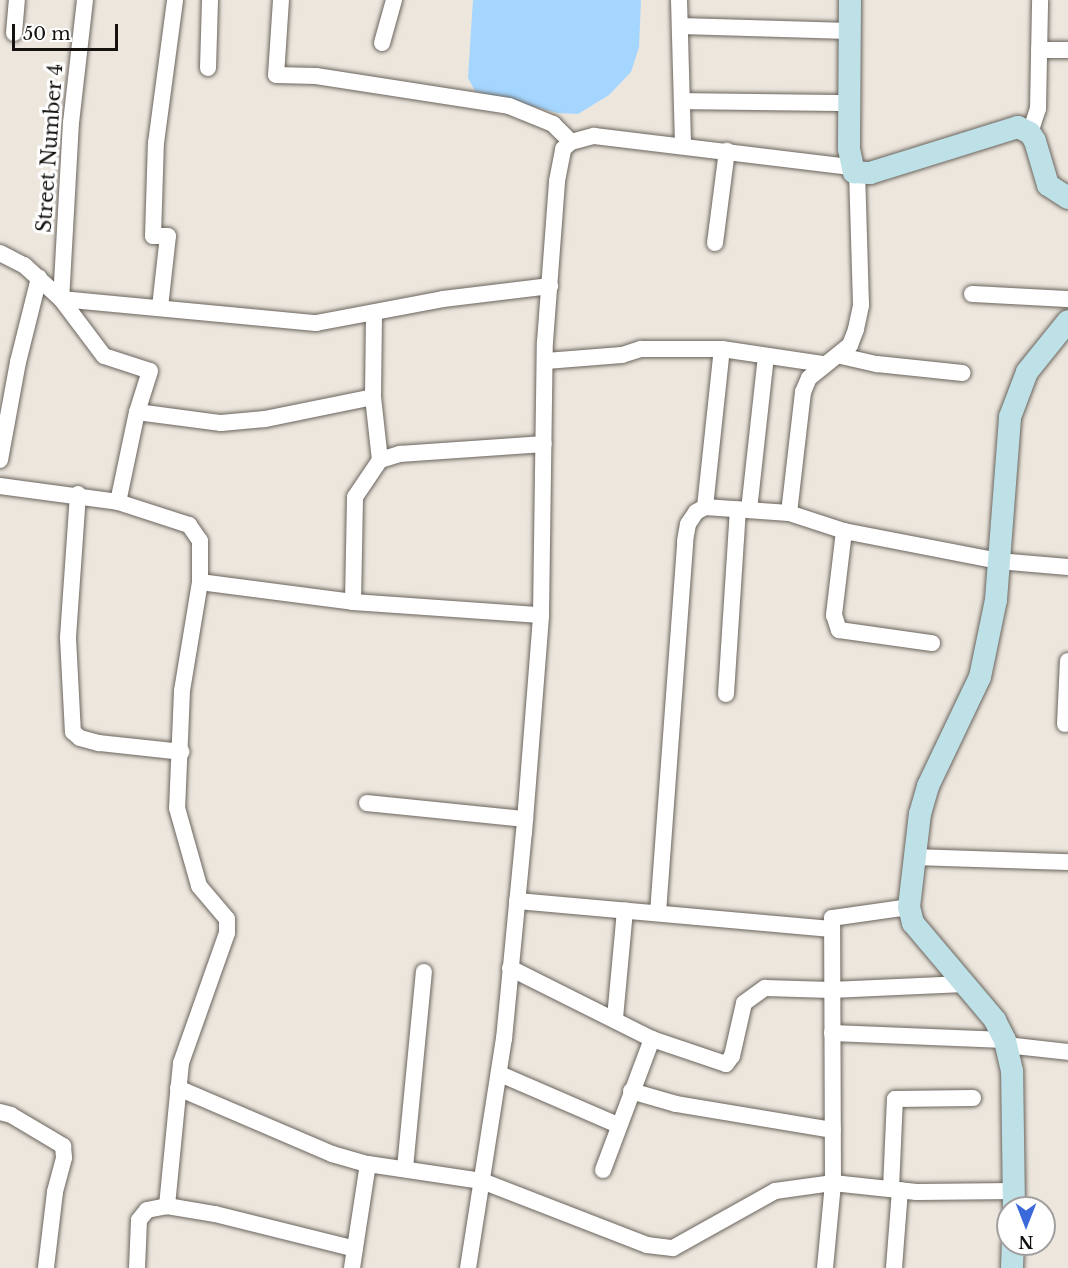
<!DOCTYPE html>
<style>
body{margin:0}
#map{position:relative;width:1068px;height:1268px;overflow:hidden;background:#ece6dd;font-family:"Libre Baskerville",serif}
div>[style]{position:absolute}
[style*='--x']{left:calc(var(--x)*1px);top:calc(var(--y)*1px);width:calc(var(--w)*1px);rotate:calc(var(--a)*1deg)}
.water>*{inset:0;background:#a5d6ff}
.roads{filter:drop-shadow(0 0 2px #6a645d) drop-shadow(0 0 2px #6a645d)}
.minor>*{height:16px;margin:-8px;padding:0 8px;transform-origin:8px;border-radius:8px;background:#fff}
.secondary>*{height:22px;margin:-11px;padding:0 11px;transform-origin:11px;border-radius:11px;background:#bee1e7}
span{translate:-50% -50%;white-space:nowrap;text-align:center;line-height:1.15;-webkit-text-stroke:6px #fff;paint-order:stroke}
.street-label{font-size:20px;color:#151210}
.north{position:absolute;left:996px;top:1196px;width:60px;height:60px;box-sizing:border-box;background:#fff;border:2px solid #a1a09f;border-radius:50%;rotate:180deg;font-size:16px;font-weight:700;line-height:24px;text-align:center;color:#151210}
.north::after{content:'';display:block;margin:auto;width:21px;height:27px;background:#3b69da;clip-path:polygon(50% 0,100% 100%,50% 72%,0 100%)}
.scale{position:absolute;left:12px;top:24px;width:106px;height:27px;box-sizing:border-box;border:3px solid #151210;border-top:0;padding-left:8px;font-size:18px;line-height:21px;white-space:nowrap;color:#151210;-webkit-text-stroke:4px #fff;paint-order:stroke}
</style>
<div id="map">
<div class="water">
<i style="clip-path:polygon(473px 0,641px 0,639px 47px,631px 72px,609px 95px,578px 114px,558px 113px,475px 91px,468px 78px)"></i>
</div>
<div class="roads">
<div class="minor">
<i style="--x:85;--y:0;--w:123;--a:96.5"></i>
<i style="--x:71;--y:122;--w:177;--a:93.2"></i>
<i style="--x:61;--y:299;--w:256;--a:5.4"></i>
<i style="--x:316;--y:323;--w:129;--a:-10.7"></i>
<i style="--x:443;--y:299;--w:108;--a:-6.9"></i>
<i style="--x:281;--y:0;--w:75;--a:93.8"></i>
<i style="--x:276;--y:75;--w:40;--a:1.4"></i>
<i style="--x:316;--y:76;--w:195;--a:8.8"></i>
<i style="--x:509;--y:106;--w:48;--a:22.2"></i>
<i style="--x:553;--y:124;--w:25;--a:45"></i>
<i style="--x:679;--y:0;--w:145;--a:88.4"></i>
<i style="--x:680;--y:26;--w:170;--a:1.7"></i>
<i style="--x:14;--y:33;--w:33;--a:-85"></i>
<i style="--x:382;--y:43;--w:45;--a:-74.4"></i>
<i style="--x:1039;--y:50;--w:29;--a:0"></i>
<i style="--x:208;--y:68;--w:68;--a:-88.3"></i>
<i style="--x:682;--y:101;--w:168;--a:0.7"></i>
<i style="--x:1030;--y:133;--w:25;--a:-72"></i>
<i style="--x:1038;--y:109;--w:109;--a:-88.9"></i>
<i style="--x:715;--y:243;--w:93;--a:-82.6"></i>
<i style="--x:0;--y:253;--w:27;--a:27"></i>
<i style="--x:24;--y:265;--w:50;--a:42.6"></i>
<i style="--x:61;--y:299;--w:71;--a:53"></i>
<i style="--x:104;--y:356;--w:48;--a:18.1"></i>
<i style="--x:150;--y:371;--w:43;--a:107.6"></i>
<i style="--x:137;--y:412;--w:92;--a:101.9"></i>
<i style="--x:972;--y:294;--w:96;--a:3"></i>
<i style="--x:160;--y:307;--w:71;--a:-83.6"></i>
<i style="--x:168;--y:236;--w:15;--a:180"></i>
<i style="--x:153;--y:236;--w:93;--a:-88.2"></i>
<i style="--x:156;--y:143;--w:144;--a:-82.4"></i>
<i style="--x:374;--y:315;--w:82;--a:90.7"></i>
<i style="--x:373;--y:397;--w:63;--a:83.7"></i>
<i style="--x:841;--y:356;--w:37;--a:13"></i>
<i style="--x:877;--y:364;--w:86;--a:6"></i>
<i style="--x:546;--y:361;--w:76;--a:-4.5"></i>
<i style="--x:622;--y:355;--w:20;--a:-18"></i>
<i style="--x:641;--y:349;--w:81;--a:0"></i>
<i style="--x:722;--y:349;--w:103;--a:8.4"></i>
<i style="--x:137;--y:412;--w:85;--a:7.5"></i>
<i style="--x:221;--y:423;--w:44;--a:-5.2"></i>
<i style="--x:265;--y:419;--w:110;--a:-11.5"></i>
<i style="--x:0;--y:460;--w:100;--a:-79.6"></i>
<i style="--x:18;--y:362;--w:87;--a:-76"></i>
<i style="--x:0;--y:486;--w:119;--a:7.7"></i>
<i style="--x:118;--y:502;--w:75;--a:17.9"></i>
<i style="--x:189;--y:525;--w:19;--a:55"></i>
<i style="--x:200;--y:541;--w:41;--a:90"></i>
<i style="--x:200;--y:582;--w:110;--a:99.4"></i>
<i style="--x:182;--y:691;--w:117;--a:92.4"></i>
<i style="--x:177;--y:808;--w:81;--a:74.2"></i>
<i style="--x:199;--y:886;--w:43;--a:49.7"></i>
<i style="--x:227;--y:919;--w:14;--a:90"></i>
<i style="--x:227;--y:933;--w:138;--a:109.5"></i>
<i style="--x:181;--y:1063;--w:144;--a:95.6"></i>
<i style="--x:78;--y:494;--w:144;--a:94"></i>
<i style="--x:68;--y:638;--w:94;--a:87"></i>
<i style="--x:73;--y:732;--w:9;--a:41"></i>
<i style="--x:80;--y:738;--w:20;--a:15"></i>
<i style="--x:99;--y:743;--w:83;--a:6.2"></i>
<i style="--x:705;--y:507;--w:159;--a:-83.9"></i>
<i style="--x:749;--y:510;--w:155;--a:-83.7"></i>
<i style="--x:789;--y:513;--w:122;--a:-83.4"></i>
<i style="--x:803;--y:392;--w:15;--a:-67"></i>
<i style="--x:809;--y:378;--w:53;--a:-38.8"></i>
<i style="--x:850;--y:345;--w:17;--a:-69"></i>
<i style="--x:856;--y:329;--w:25;--a:-78"></i>
<i style="--x:861;--y:305;--w:131;--a:-91.7"></i>
<i style="--x:844;--y:531;--w:85;--a:96.8"></i>
<i style="--x:834;--y:615;--w:16;--a:72"></i>
<i style="--x:839;--y:630;--w:94;--a:8"></i>
<i style="--x:200;--y:582;--w:154;--a:7.4"></i>
<i style="--x:353;--y:602;--w:188;--a:4"></i>
<i style="--x:353;--y:602;--w:105;--a:-88.9"></i>
<i style="--x:355;--y:497;--w:45;--a:-56"></i>
<i style="--x:380;--y:460;--w:21;--a:-17"></i>
<i style="--x:400;--y:454;--w:144;--a:-4"></i>
<i style="--x:726;--y:694;--w:185;--a:-86.3"></i>
<i style="--x:1065;--y:724;--w:63;--a:-87.3"></i>
<i style="--x:367;--y:803;--w:159;--a:5.8"></i>
<i style="--x:914;--y:857;--w:154;--a:1.9"></i>
<i style="--x:517;--y:901;--w:316;--a:5.1"></i>
<i style="--x:658;--y:913;--w:373;--a:-85.8"></i>
<i style="--x:685;--y:541;--w:17;--a:-80"></i>
<i style="--x:688;--y:524;--w:14;--a:-56"></i>
<i style="--x:696;--y:512;--w:10;--a:-29"></i>
<i style="--x:705;--y:507;--w:84;--a:4.1"></i>
<i style="--x:789;--y:513;--w:58;--a:18.1"></i>
<i style="--x:844;--y:531;--w:157;--a:11"></i>
<i style="--x:998;--y:561;--w:70;--a:4.9"></i>
<i style="--x:510;--y:968;--w:159;--a:26.6"></i>
<i style="--x:652;--y:1039;--w:78;--a:18.7"></i>
<i style="--x:726;--y:1064;--w:10;--a:-53"></i>
<i style="--x:732;--y:1056;--w:54;--a:-77.2"></i>
<i style="--x:744;--y:1003;--w:26;--a:-36"></i>
<i style="--x:765;--y:988;--w:66;--a:1.7"></i>
<i style="--x:831;--y:990;--w:133;--a:-2.6"></i>
<i style="--x:615;--y:1018;--w:108;--a:-84.7"></i>
<i style="--x:832;--y:1033;--w:173;--a:2.3"></i>
<i style="--x:1006;--y:1045;--w:62;--a:6.4"></i>
<i style="--x:500;--y:1074;--w:129;--a:23.4"></i>
<i style="--x:178;--y:1088;--w:168;--a:23.2"></i>
<i style="--x:332;--y:1154;--w:37;--a:16"></i>
<i style="--x:368;--y:1164;--w:115;--a:8.5"></i>
<i style="--x:482;--y:1181;--w:177;--a:21.2"></i>
<i style="--x:647;--y:1245;--w:26;--a:7"></i>
<i style="--x:673;--y:1248;--w:117;--a:-29.2"></i>
<i style="--x:775;--y:1191;--w:59;--a:-7.9"></i>
<i style="--x:833;--y:1183;--w:265;--a:-90.2"></i>
<i style="--x:832;--y:918;--w:78;--a:-8.1"></i>
<i style="--x:631;--y:1091;--w:47;--a:16.1"></i>
<i style="--x:676;--y:1104;--w:159;--a:9.4"></i>
<i style="--x:0;--y:1112;--w:11;--a:15"></i>
<i style="--x:11;--y:1115;--w:61;--a:30.8"></i>
<i style="--x:63;--y:1146;--w:12;--a:85"></i>
<i style="--x:64;--y:1158;--w:35;--a:105"></i>
<i style="--x:55;--y:1192;--w:77;--a:96.8"></i>
<i style="--x:405;--y:1168;--w:197;--a:-84.5"></i>
<i style="--x:603;--y:1170;--w:140;--a:-69.5"></i>
<i style="--x:891;--y:1189;--w:90;--a:-87.5"></i>
<i style="--x:895;--y:1099;--w:78;--a:-0.7"></i>
<i style="--x:137;--y:1268;--w:48;--a:-87.6"></i>
<i style="--x:139;--y:1220;--w:13;--a:-51"></i>
<i style="--x:147;--y:1210;--w:20;--a:-11"></i>
<i style="--x:167;--y:1206;--w:49;--a:9.5"></i>
<i style="--x:215;--y:1214;--w:144;--a:14"></i>
<i style="--x:352;--y:1268;--w:105;--a:-81.3"></i>
<i style="--x:468;--y:1268;--w:232;--a:-81.1"></i>
<i style="--x:504;--y:1039;--w:207;--a:-84.5"></i>
<i style="--x:524;--y:833;--w:219;--a:-85.5"></i>
<i style="--x:541;--y:615;--w:273;--a:-89.2"></i>
<i style="--x:545;--y:342;--w:161;--a:-85.7"></i>
<i style="--x:557;--y:181;--w:33;--a:-79"></i>
<i style="--x:563;--y:149;--w:11;--a:-41"></i>
<i style="--x:571;--y:142;--w:24;--a:-15"></i>
<i style="--x:594;--y:136;--w:259;--a:6.9"></i>
<i style="--x:825;--y:1268;--w:85;--a:-84.6"></i>
<i style="--x:833;--y:1183;--w:84;--a:6.1"></i>
<i style="--x:917;--y:1192;--w:98;--a:-0.6"></i>
<i style="--x:894;--y:1268;--w:78;--a:-85.6"></i>
</div>
<div class="secondary">
<i style="--x:850;--y:0;--w:149;--a:90.4"></i>
<i style="--x:849;--y:149;--w:24;--a:78"></i>
<i style="--x:854;--y:172;--w:16;--a:4"></i>
<i style="--x:870;--y:173;--w:155;--a:-17.3"></i>
<i style="--x:1018;--y:127;--w:13;--a:27"></i>
<i style="--x:1030;--y:133;--w:9;--a:58"></i>
<i style="--x:1035;--y:141;--w:46;--a:73.5"></i>
<i style="--x:1048;--y:185;--w:24;--a:33"></i>
<i style="--x:1014;--y:1208;--w:137;--a:-90.8"></i>
<i style="--x:1012;--y:1071;--w:32;--a:-103"></i>
<i style="--x:1005;--y:1040;--w:22;--a:-117"></i>
<i style="--x:995;--y:1020;--w:127;--a:-130.2"></i>
<i style="--x:913;--y:923;--w:16;--a:-104"></i>
<i style="--x:909;--y:907;--w:94;--a:-83.3"></i>
<i style="--x:920;--y:814;--w:29;--a:-74"></i>
<i style="--x:928;--y:786;--w:121;--a:-64.5"></i>
<i style="--x:980;--y:677;--w:79;--a:-78.3"></i>
<i style="--x:996;--y:600;--w:184;--a:-85.6"></i>
<i style="--x:1010;--y:417;--w:48;--a:-69.3"></i>
<i style="--x:1027;--y:372;--w:65;--a:-51.2"></i>
<i style="--x:1012;--y:1268;--w:24;--a:-88"></i>
</div>
</div>
<div class="street-label">
<span style="left:50px;top:148px;rotate:-86deg">Street Number 4</span>
</div>
<div class="north">N</div>
<div class="scale">50 m</div>
</div>
